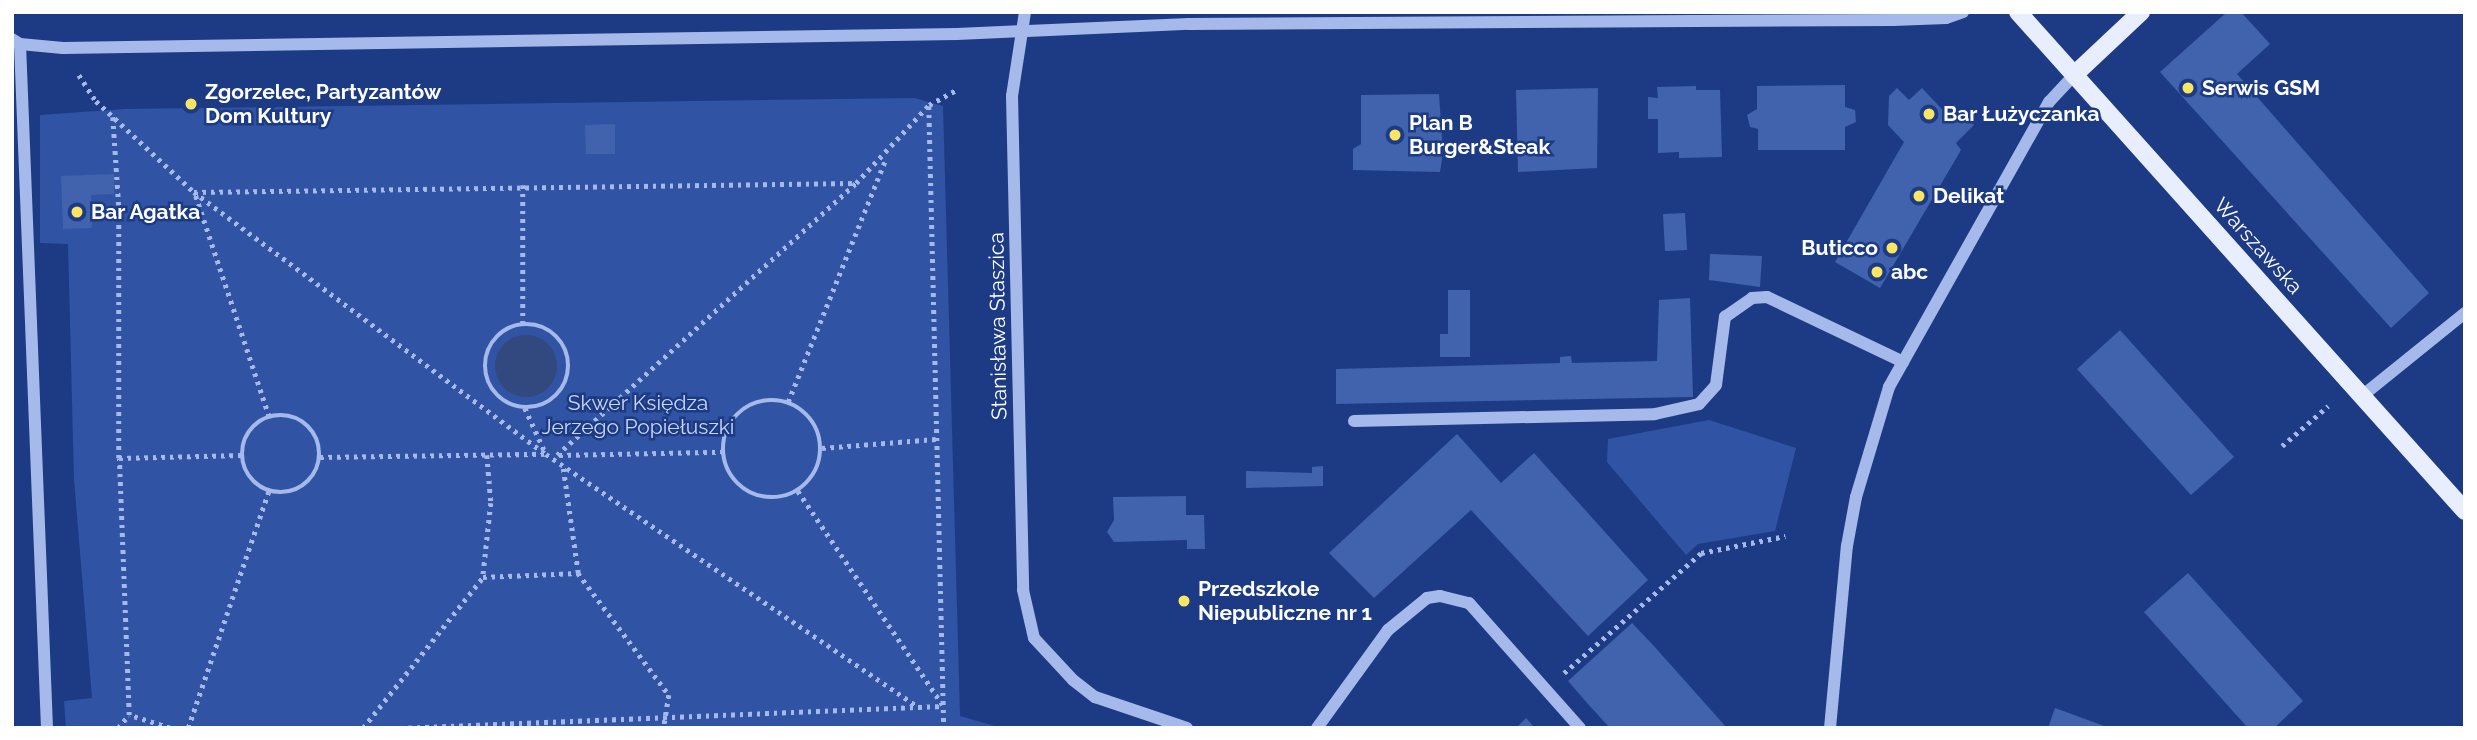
<!DOCTYPE html>
<meta charset="utf-8">
<style>
body{margin:0}
#map{position:relative;width:2477px;height:740px;overflow:hidden;background:#1d3b85;font-family:Raleway,sans-serif}
div>[style]{position:absolute}
[style*='--x']{left:calc(var(--x)*1px);top:calc(var(--y)*1px);width:calc(var(--w)*1px);rotate:calc(var(--a)*1deg)}
.green>*{inset:0;background:#3053a3}
.water>*{inset:0;background:#324980}
.round{border-radius:50%}
.building>*{inset:0;background:#4162ac}
.path>*{height:4.5px;margin-top:-2.25px;transform-origin:0;background:repeating-linear-gradient(90deg,#a5baeb 0 3.5px,transparent 0 8.5px)}
.path>.ring{margin:-2.25px;padding:0;box-sizing:content-box;background:none;border:4.5px solid #a5baeb;border-radius:50%}
.minor>*{height:12px;margin:-6px;padding:0 6px;transform-origin:6px;border-radius:6px;background:#a5baeb}
.major>*{height:18px;margin:-9px;padding:0 9px;transform-origin:9px;border-radius:9px;background:#e9eefe}
.dots>*{width:19px;height:19px;translate:-50% -50%;box-sizing:border-box;border:4px solid #1d3b85;border-radius:50%}
span{translate:-50% -50%;white-space:nowrap;text-align:center;line-height:1.15;-webkit-text-stroke:5px #1d3b85;paint-order:stroke}
.poi-label{font-size:21px;color:#fff;font-weight:700}
.left{translate:0 -50%;text-align:left}
.right{translate:-100% -50%;text-align:right}
.street-label{font-size:21px;color:#fff}
.park-label{font-size:21px;color:#c9d8f8}
.frame{position:absolute;inset:0;border:14px solid #fff;pointer-events:none}
</style>
<div id="map">
<div class="green">
<i style="clip-path:polygon(914px 98px,943px 106px,960px 716px,1002px 728px,66px 728px,64px 701px,92px 698px,74px 479px,68px 244px,40px 243px,40px 115px,125px 109px)"></i>
<i style="clip-path:polygon(1709px 420px,1796px 448px,1775px 531px,1698px 544px,1686px 555px,1607px 462px,1608px 439px)"></i>
</div>
<div class="water">
<i class="round" style="left:495px;top:335px;width:62px;height:62px"></i>
</div>
<div class="building">
<i style="clip-path:polygon(2227px 12px,2241px 12px,2270px 44px,2237px 74px,2429px 293px,2391px 328px,2160px 72px)"></i>
<i style="clip-path:polygon(1845px 85px,1845px 107px,1855px 110px,1856px 122px,1845px 127px,1845px 150px,1758px 150px,1758px 129px,1750px 127px,1747px 115px,1757px 109px,1757px 86px)"></i>
<i style="clip-path:polygon(1696px 86px,1696px 90px,1720px 90px,1722px 157px,1679px 158px,1679px 152px,1658px 153px,1658px 119px,1648px 119px,1648px 97px,1658px 98px,1657px 87px)"></i>
<i style="clip-path:polygon(1598px 88px,1597px 168px,1518px 172px,1516px 90px)"></i>
<i style="clip-path:polygon(1897px 88px,1909px 100px,1922px 88px,1952px 120px,1960px 111px,1974px 125px,1956px 143px,1961px 150px,1880px 288px,1835px 262px,1904px 142px,1888px 125px,1889px 96px)"></i>
<i style="clip-path:polygon(1439px 94px,1443px 152px,1440px 172px,1353px 170px,1353px 149px,1361px 144px,1361px 95px)"></i>
<i style="clip-path:polygon(615px 124px,615px 154px,586px 154px,585px 125px)"></i>
<i style="clip-path:polygon(114px 174px,114px 194px,91px 195px,92px 228px,63px 229px,61px 176px)"></i>
<i style="clip-path:polygon(1685px 213px,1687px 250px,1665px 251px,1663px 214px)"></i>
<i style="clip-path:polygon(1710px 254px,1762px 256px,1760px 287px,1709px 280px)"></i>
<i style="clip-path:polygon(1448px 290px,1470px 290px,1470px 357px,1440px 357px,1440px 334px,1448px 334px)"></i>
<i style="clip-path:polygon(1690px 298px,1693px 397px,1336px 404px,1336px 369px,1560px 363px,1560px 357px,1571px 356px,1572px 363px,1657px 361px,1659px 300px)"></i>
<i style="clip-path:polygon(2120px 330px,2234px 457px,2191px 495px,2077px 369px)"></i>
<i style="clip-path:polygon(1457px 434px,1501px 483px,1534px 453px,1648px 580px,1588px 636px,1471px 510px,1374px 598px,1329px 553px)"></i>
<i style="clip-path:polygon(1323px 466px,1323px 486px,1246px 488px,1246px 471px,1312px 473px,1312px 467px)"></i>
<i style="clip-path:polygon(1186px 496px,1186px 515px,1204px 515px,1205px 549px,1187px 549px,1187px 540px,1114px 542px,1107px 532px,1114px 520px,1113px 497px)"></i>
<i style="clip-path:polygon(2188px 573px,2303px 701px,2274px 728px,2248px 728px,2144px 612px)"></i>
<i style="clip-path:polygon(1632px 623px,1653px 645px,1727px 728px,1610px 728px,1588px 704px,1568px 681px)"></i>
<i style="clip-path:polygon(2055px 708px,2107px 727px,2107px 728px,2048px 728px)"></i>
<i style="clip-path:polygon(1526px 718px,1535px 728px,1516px 728px)"></i>
</div>
<div class="path">
<i style="--x:79;--y:75;--w:31;--a:57"></i>
<i style="--x:96;--y:101;--w:134;--a:42.9"></i>
<i style="--x:194;--y:192;--w:439;--a:36.7"></i>
<i style="--x:546;--y:454;--w:448;--a:34.2"></i>
<i style="--x:929;--y:106;--w:622;--a:88.62"></i>
<i style="--x:113;--y:117;--w:91;--a:86.2"></i>
<i style="--x:119;--y:208;--w:250;--a:90"></i>
<i style="--x:523;--y:185;--w:139;--a:90"></i>
<i class="ring" style="left:485px;top:324px;width:79.5px;height:79.5px"></i>
<i class="ring" style="left:723px;top:400px;width:93.5px;height:93.5px"></i>
<i style="--x:788;--y:402;--w:263;--a:-68.1"></i>
<i style="--x:525;--y:408;--w:51;--a:65.5"></i>
<i class="ring" style="left:242px;top:415px;width:73.5px;height:73.5px"></i>
<i style="--x:269;--y:417;--w:237;--a:-108.4"></i>
<i style="--x:194;--y:192;--w:662;--a:-0.78"></i>
<i style="--x:856;--y:183;--w:107;--a:-46.9"></i>
<i style="--x:929;--y:105;--w:31;--a:-29"></i>
<i style="--x:2282;--y:446;--w:61;--a:-41"></i>
<i style="--x:822;--y:448;--w:114;--a:-4.5"></i>
<i style="--x:487;--y:455;--w:48;--a:85.2"></i>
<i style="--x:491;--y:503;--w:74;--a:96.2"></i>
<i style="--x:483;--y:577;--w:95;--a:-2.4"></i>
<i style="--x:578;--y:573;--w:107;--a:-98.1"></i>
<i style="--x:557;--y:455;--w:404;--a:-42.3"></i>
<i style="--x:559;--y:455;--w:163;--a:-1.1"></i>
<i style="--x:320;--y:457;--w:227;--a:-0.8"></i>
<i style="--x:798;--y:491;--w:258;--a:55.9"></i>
<i style="--x:578;--y:573;--w:152;--a:53.3"></i>
<i style="--x:669;--y:695;--w:33;--a:99"></i>
<i style="--x:1564;--y:673;--w:182;--a:-41.2"></i>
<i style="--x:1701;--y:553;--w:86;--a:-11.4"></i>
<i style="--x:118;--y:728;--w:17;--a:-50"></i>
<i style="--x:170;--y:728;--w:43;--a:-162.4"></i>
<i style="--x:129;--y:715;--w:257;--a:-92.2"></i>
<i style="--x:119;--y:458;--w:124;--a:-1.4"></i>
<i style="--x:188;--y:728;--w:251;--a:-71.2"></i>
<i style="--x:363;--y:728;--w:193;--a:-51.5"></i>
<i style="--x:400;--y:728;--w:543;--a:-2.32"></i>
</div>
<div class="minor">
<i style="--x:1025;--y:12;--w:85;--a:98.8"></i>
<i style="--x:1012;--y:96;--w:494;--a:88.7"></i>
<i style="--x:1023;--y:590;--w:49;--a:77.1"></i>
<i style="--x:1034;--y:638;--w:57;--a:47.1"></i>
<i style="--x:1073;--y:680;--w:28;--a:38"></i>
<i style="--x:1095;--y:697;--w:97;--a:18.6"></i>
<i style="--x:12;--y:39;--w:9;--a:32"></i>
<i style="--x:20;--y:44;--w:43;--a:5.3"></i>
<i style="--x:63;--y:48;--w:894;--a:-0.9"></i>
<i style="--x:957;--y:34;--w:232;--a:-2.5"></i>
<i style="--x:1189;--y:24;--w:704;--a:-0.33"></i>
<i style="--x:1893;--y:20;--w:53;--a:-2.2"></i>
<i style="--x:1946;--y:18;--w:18;--a:-19"></i>
<i style="--x:20;--y:44;--w:685;--a:87.74"></i>
<i style="--x:2362;--y:396;--w:132;--a:-38.9"></i>
<i style="--x:1354;--y:421;--w:301;--a:-1.3"></i>
<i style="--x:1655;--y:414;--w:45;--a:-12.8"></i>
<i style="--x:1699;--y:404;--w:25;--a:-48"></i>
<i style="--x:1716;--y:385;--w:69;--a:-82.5"></i>
<i style="--x:1725;--y:317;--w:33;--a:-35"></i>
<i style="--x:1752;--y:298;--w:15;--a:-4"></i>
<i style="--x:1767;--y:297;--w:151;--a:25.5"></i>
<i style="--x:1317;--y:728;--w:121;--a:-54.1"></i>
<i style="--x:1388;--y:630;--w:50;--a:-39.4"></i>
<i style="--x:1427;--y:598;--w:13;--a:-9"></i>
<i style="--x:1440;--y:596;--w:30;--a:14"></i>
<i style="--x:1469;--y:603;--w:167;--a:48.4"></i>
<i style="--x:1830;--y:728;--w:183;--a:-84.7"></i>
<i style="--x:1847;--y:546;--w:50;--a:-79.6"></i>
<i style="--x:1856;--y:497;--w:115;--a:-73.3"></i>
<i style="--x:1889;--y:387;--w:327;--a:-60.7"></i>
<i style="--x:2049;--y:102;--w:37;--a:-47"></i>
</div>
<div class="major">
<i style="--x:2018;--y:12;--w:670;--a:48.15"></i>
<i style="--x:2074;--y:75;--w:92;--a:-43.2"></i>
</div>
<div class="dots">
<i style="left:2188px;top:88px;background:#fbe563"></i>
<i style="left:191px;top:104px;background:#fbe563"></i>
<i style="left:1929px;top:114px;background:#fbe563"></i>
<i style="left:1395px;top:135px;background:#fbe563"></i>
<i style="left:1919px;top:196px;background:#fbe563"></i>
<i style="left:77px;top:212px;background:#fbe563"></i>
<i style="left:1892px;top:248px;background:#fbe563"></i>
<i style="left:1877px;top:272px;background:#fbe563"></i>
<i style="left:1184px;top:601px;background:#fbe563"></i>
</div>
<div class="poi-label">
<span class="left" style="left:2202px;top:88px">Serwis GSM</span>
<span class="left" style="left:205px;top:104px">Zgorzelec, Partyzantów<br>Dom Kultury</span>
<span class="left" style="left:1943px;top:114px">Bar Łużyczanka</span>
<span class="left" style="left:1409px;top:135px">Plan B<br>Burger&amp;Steak</span>
<span class="left" style="left:1933px;top:196px">Delikat</span>
<span class="left" style="left:91px;top:212px">Bar Agatka</span>
<span class="right" style="left:1878px;top:248px">Buticco</span>
<span class="left" style="left:1891px;top:272px">abc</span>
<span class="left" style="left:1198px;top:601px">Przedszkole<br>Niepubliczne nr 1</span>
</div>
<div class="street-label">
<span style="left:2258px;top:246px;rotate:48deg">Warszawska</span>
<span style="left:998px;top:326px;rotate:-91deg">Stanisława Staszica</span>
</div>
<div class="park-label">
<span style="left:638px;top:415px">Skwer Księdza<br>Jerzego Popiełuszki</span>
</div>
<div class="frame"></div>
</div>
